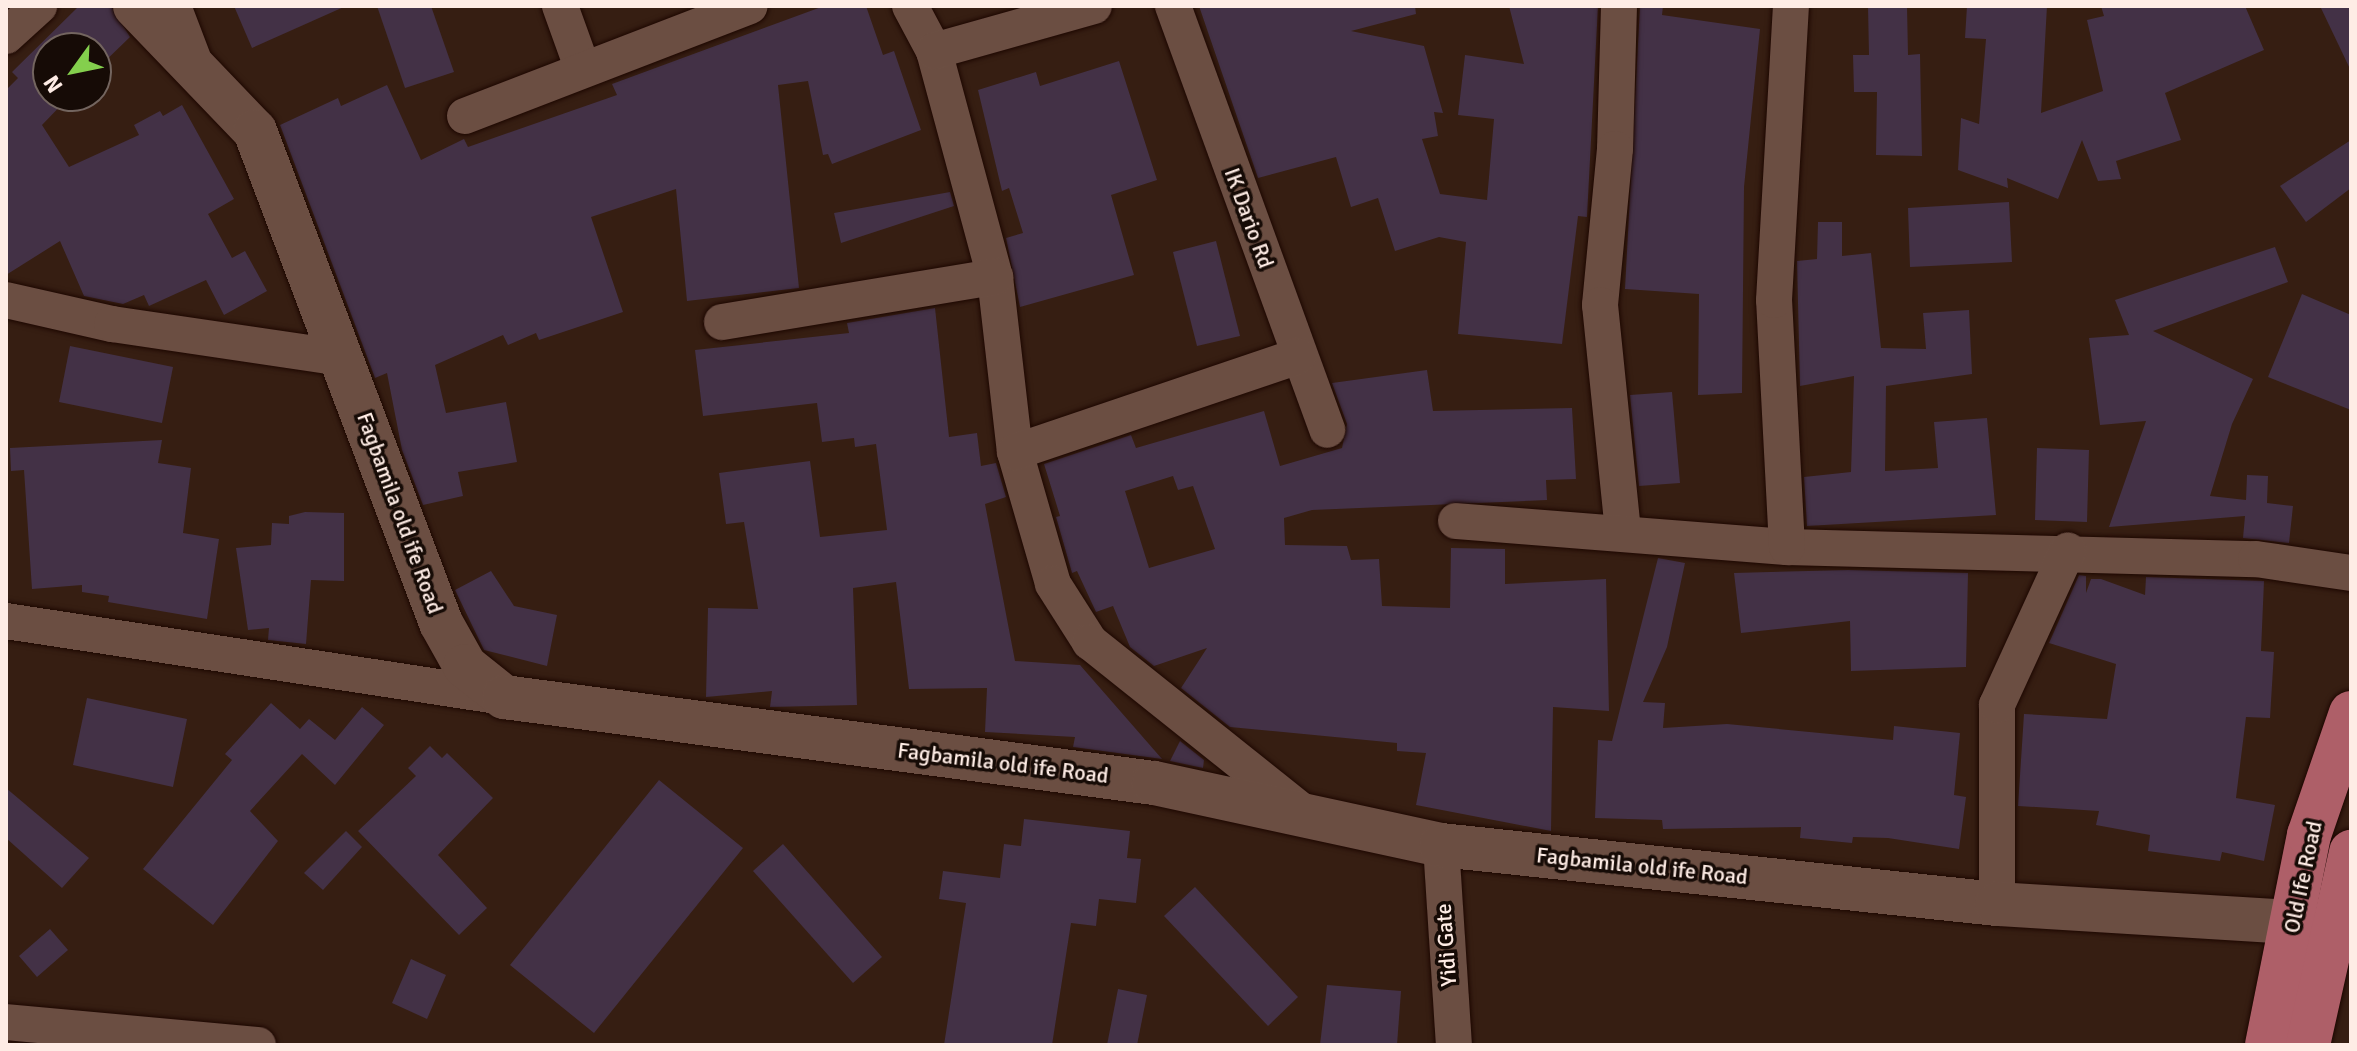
<!DOCTYPE html>
<style>
body{margin:0}
#map{position:relative;width:2357px;height:1051px;overflow:hidden;background:#361e12;font-family:Signika,sans-serif}
div>[style]{position:absolute}
[style*='--x']{left:calc(var(--x)*1px);top:calc(var(--y)*1px);width:calc(var(--w)*1px);rotate:calc(var(--a)*1deg)}
.building>*{inset:0;background:#433146}
.roads{filter:drop-shadow(0 0 2px #1d0701) drop-shadow(0 0 2px #1d0701)}
.minor>*{height:36px;margin:-18px;padding:0 18px;transform-origin:18px;border-radius:18px;background:#6b4e42}
.tertiary>*{height:44px;margin:-22px;padding:0 22px;transform-origin:22px;border-radius:22px;background:#6b4e42}
.primary>*{height:44px;margin:-22px;padding:0 22px;transform-origin:22px;border-radius:22px;background:#ae5f68}
span{translate:-50% -50%;white-space:nowrap;text-align:center;line-height:1.15;-webkit-text-stroke:7px #160b06;paint-order:stroke}
.street-label{font-size:22px;color:#feece5}
.frame{position:absolute;inset:0;border:8px solid #feece5;pointer-events:none}
.north{position:absolute;left:32px;top:32px;width:80px;height:80px;box-sizing:border-box;background:#160b06;border:2px solid #73655f;border-radius:50%;rotate:237deg;font-size:22px;font-weight:700;line-height:32px;text-align:center;color:#feece5}
.north::after{content:'';display:block;margin:auto;width:28px;height:36px;background:#84cf4d;clip-path:polygon(50% 0,100% 100%,50% 72%,0 100%)}
</style>
<div id="map">
<div class="building">
<i style="clip-path:polygon(79px 6px,111px 6px,130px 37px,96px 70px,96px 48px,48px 48px,48px 96px,70px 96px,42px 125px,69px 167px,139px 135px,134px 125px,160px 111px,163px 116px,182px 105px,234px 199px,208px 214px,232px 258px,245px 251px,267px 291px,224px 315px,206px 280px,149px 306px,144px 295px,123px 304px,84px 296px,60px 241px,6px 275px,6px 90px,18px 78px,12px 72px)"></i>
<i style="clip-path:polygon(234px 6px,346px 6px,252px 48px)"></i>
<i style="clip-path:polygon(377px 6px,431px 6px,454px 72px,405px 88px)"></i>
<i style="clip-path:polygon(824px 6px,866px 6px,883px 55px,894px 51px,921px 130px,832px 164px,828px 154px,823px 155px,808px 81px,778px 85px,799px 288px,687px 301px,676px 189px,591px 217px,623px 312px,539px 340px,536px 333px,508px 345px,503px 335px,435px 365px,446px 413px,506px 402px,517px 462px,458px 472px,463px 496px,423px 505px,402px 450px,387px 373px,375px 378px,280px 125px,338px 98px,341px 106px,387px 85px,421px 160px,464px 139px,468px 147px,617px 95px,612px 84px)"></i>
<i style="clip-path:polygon(1199px 6px,1415px 6px,1416px 14px,1351px 31px,1424px 46px,1443px 113px,1434px 112px,1438px 136px,1422px 139px,1440px 194px,1487px 200px,1494px 119px,1458px 115px,1465px 55px,1524px 64px,1509px 6px,1598px 6px,1587px 217px,1578px 216px,1562px 344px,1458px 334px,1466px 242px,1439px 237px,1395px 251px,1378px 198px,1351px 207px,1336px 157px,1258px 178px)"></i>
<i style="clip-path:polygon(1640px 6px,1663px 6px,1662px 15px,1760px 29px,1744px 187px,1742px 393px,1698px 395px,1699px 294px,1625px 289px)"></i>
<i style="clip-path:polygon(1868px 6px,1907px 6px,1908px 55px,1920px 54px,1922px 156px,1876px 155px,1877px 92px,1854px 92px,1853px 55px,1869px 55px)"></i>
<i style="clip-path:polygon(1967px 6px,2047px 6px,2041px 113px,2103px 91px,2087px 20px,2104px 16px,2101px 6px,2245px 6px,2264px 50px,2165px 93px,2181px 140px,2116px 161px,2121px 179px,2098px 181px,2082px 140px,2058px 199px,2007px 178px,2008px 188px,1958px 170px,1961px 118px,1979px 124px,1986px 39px,1965px 38px)"></i>
<i style="clip-path:polygon(2320px 6px,2351px 6px,2351px 71px)"></i>
<i style="clip-path:polygon(1119px 61px,1157px 180px,1111px 195px,1134px 275px,1020px 307px,1006px 238px,1023px 233px,1009px 188px,1002px 191px,978px 90px,1036px 72px,1040px 86px)"></i>
<i style="clip-path:polygon(2351px 140px,2351px 188px,2306px 222px,2280px 186px)"></i>
<i style="clip-path:polygon(950px 192px,954px 206px,841px 243px,834px 213px)"></i>
<i style="clip-path:polygon(2009px 202px,2012px 262px,1910px 267px,1908px 208px)"></i>
<i style="clip-path:polygon(1818px 222px,1842px 222px,1842px 256px,1871px 253px,1881px 348px,1926px 349px,1923px 313px,1969px 310px,1972px 374px,1886px 386px,1885px 471px,1938px 468px,1934px 422px,1987px 418px,1996px 515px,1807px 526px,1804px 477px,1851px 472px,1854px 376px,1800px 386px,1797px 261px,1817px 259px)"></i>
<i style="clip-path:polygon(1216px 241px,1240px 336px,1197px 346px,1173px 252px)"></i>
<i style="clip-path:polygon(2275px 247px,2288px 282px,2153px 331px,2253px 379px,2232px 424px,2210px 496px,2246px 500px,2247px 475px,2268px 476px,2267px 503px,2293px 506px,2289px 543px,2243px 538px,2245px 516px,2109px 527px,2146px 421px,2100px 425px,2089px 338px,2129px 335px,2115px 300px)"></i>
<i style="clip-path:polygon(2302px 294px,2351px 315px,2351px 410px,2268px 377px)"></i>
<i style="clip-path:polygon(935px 308px,949px 437px,977px 433px,981px 466px,996px 463px,1006px 497px,985px 504px,1015px 661px,1080px 665px,1162px 759px,1073px 747px,1075px 737px,985px 732px,987px 688px,909px 689px,896px 582px,853px 588px,857px 705px,770px 707px,772px 691px,706px 697px,708px 608px,758px 609px,744px 522px,726px 524px,719px 473px,810px 461px,820px 537px,887px 530px,876px 444px,855px 447px,854px 438px,822px 442px,817px 403px,703px 416px,695px 350px,849px 333px,847px 323px)"></i>
<i style="clip-path:polygon(70px 346px,173px 367px,162px 423px,59px 402px)"></i>
<i style="clip-path:polygon(evenodd,1427px 370px,1433px 411px,1572px 408px,1576px 479px,1546px 480px,1547px 500px,1312px 510px,1284px 518px,1285px 545px,1347px 546px,1351px 560px,1379px 559px,1382px 606px,1450px 608px,1451px 548px,1505px 549px,1505px 584px,1606px 579px,1609px 711px,1553px 707px,1551px 831px,1416px 805px,1426px 753px,1397px 751px,1397px 743px,1230px 727px,1181px 688px,1207px 648px,1154px 666px,1130px 647px,1113px 606px,1096px 612px,1077px 571px,1072px 573px,1056px 517px,1060px 516px,1044px 464px,1131px 435px,1136px 448px,1264px 411px,1280px 466px,1342px 448px,1347px 424px,1332px 383px,1427px 370px,1173px 476px,1178px 490px,1193px 486px,1215px 549px,1149px 568px,1125px 491px,1173px 476px)"></i>
<i style="clip-path:polygon(1672px 392px,1680px 483px,1639px 486px,1630px 395px)"></i>
<i style="clip-path:polygon(162px 440px,158px 463px,191px 468px,183px 533px,219px 539px,207px 619px,108px 602px,109px 596px,82px 592px,82px 585px,32px 589px,24px 470px,11px 471px,10px 448px)"></i>
<i style="clip-path:polygon(2037px 448px,2089px 450px,2087px 522px,2035px 520px)"></i>
<i style="clip-path:polygon(305px 512px,344px 513px,344px 581px,311px 580px,306px 644px,268px 640px,269px 628px,248px 630px,236px 548px,271px 545px,272px 523px,289px 524px,289px 516px)"></i>
<i style="clip-path:polygon(1658px 558px,1685px 563px,1667px 647px,1643px 702px,1665px 703px,1663px 728px,1727px 724px,1893px 740px,1894px 726px,1960px 733px,1954px 795px,1966px 797px,1959px 849px,1888px 838px,1853px 837px,1852px 843px,1800px 838px,1801px 827px,1663px 829px,1662px 820px,1595px 818px,1598px 740px,1612px 741px)"></i>
<i style="clip-path:polygon(1848px 570px,1968px 573px,1966px 667px,1851px 671px,1850px 621px,1741px 633px,1734px 573px)"></i>
<i style="clip-path:polygon(491px 571px,514px 606px,557px 615px,547px 666px,484px 650px,455px 590px)"></i>
<i style="clip-path:polygon(2079px 575px,2086px 576px,2086px 593px,2091px 579px,2101px 579px,2145px 595px,2146px 577px,2264px 581px,2261px 651px,2274px 652px,2270px 718px,2246px 717px,2236px 798px,2275px 805px,2264px 861px,2222px 852px,2220px 861px,2148px 851px,2150px 835px,2096px 825px,2099px 811px,2018px 806px,2024px 714px,2107px 719px,2116px 664px,2049px 643px)"></i>
<i style="clip-path:polygon(87px 698px,187px 719px,173px 787px,73px 765px)"></i>
<i style="clip-path:polygon(271px 703px,300px 729px,309px 719px,335px 740px,362px 707px,384px 725px,335px 785px,302px 754px,250px 811px,278px 841px,213px 925px,143px 869px,232px 760px,225px 754px)"></i>
<i style="clip-path:polygon(1180px 741px,1204px 760px,1203px 768px,1170px 761px)"></i>
<i style="clip-path:polygon(430px 746px,442px 758px,447px 753px,493px 798px,438px 855px,487px 908px,459px 935px,358px 831px,416px 776px,408px 768px)"></i>
<i style="clip-path:polygon(659px 780px,743px 848px,594px 1033px,510px 965px)"></i>
<i style="clip-path:polygon(6px 788px,89px 858px,62px 888px,6px 838px)"></i>
<i style="clip-path:polygon(1024px 819px,1130px 831px,1127px 858px,1141px 859px,1136px 903px,1099px 899px,1096px 926px,1071px 923px,1052px 1045px,944px 1045px,966px 903px,939px 899px,943px 871px,1000px 878px,1004px 844px,1021px 846px)"></i>
<i style="clip-path:polygon(346px 831px,362px 847px,323px 890px,304px 873px)"></i>
<i style="clip-path:polygon(783px 844px,882px 957px,853px 983px,753px 871px)"></i>
<i style="clip-path:polygon(1195px 887px,1298px 997px,1268px 1026px,1164px 916px)"></i>
<i style="clip-path:polygon(50px 929px,68px 950px,37px 977px,19px 956px)"></i>
<i style="clip-path:polygon(411px 959px,446px 975px,427px 1019px,392px 1003px)"></i>
<i style="clip-path:polygon(1327px 985px,1401px 991px,1397px 1045px,1320px 1045px)"></i>
<i style="clip-path:polygon(1118px 989px,1147px 995px,1137px 1045px,1107px 1045px)"></i>
</div>
<div class="roads">
<div class="minor">
<i style="--x:173;--y:6;--w:59;--a:69.1"></i>
<i style="--x:560;--y:6;--w:65;--a:70.2"></i>
<i style="--x:910;--y:6;--w:51;--a:61.9"></i>
<i style="--x:934;--y:51;--w:234;--a:74.9"></i>
<i style="--x:995;--y:277;--w:176;--a:83.5"></i>
<i style="--x:1015;--y:452;--w:137;--a:73.9"></i>
<i style="--x:1053;--y:584;--w:69;--a:57.5"></i>
<i style="--x:1090;--y:642;--w:279;--a:38.6"></i>
<i style="--x:1173;--y:6;--w:451;--a:70"></i>
<i style="--x:1619;--y:6;--w:143;--a:91.6"></i>
<i style="--x:1615;--y:149;--w:157;--a:95.5"></i>
<i style="--x:1600;--y:305;--w:228;--a:84.2"></i>
<i style="--x:6;--y:36;--w:45;--a:-42.3"></i>
<i style="--x:934;--y:51;--w:166;--a:-15.7"></i>
<i style="--x:465;--y:116;--w:305;--a:-21.1"></i>
<i style="--x:6;--y:300;--w:109;--a:12.8"></i>
<i style="--x:112;--y:324;--w:232;--a:8.4"></i>
<i style="--x:722;--y:322;--w:277;--a:-9.4"></i>
<i style="--x:1015;--y:452;--w:299;--a:-18.7"></i>
<i style="--x:1456;--y:521;--w:332;--a:4.5"></i>
<i style="--x:1787;--y:547;--w:469;--a:1.5"></i>
<i style="--x:2256;--y:559;--w:96;--a:8.4"></i>
<i style="--x:1787;--y:547;--w:247;--a:-93"></i>
<i style="--x:1774;--y:300;--w:294;--a:-86.7"></i>
<i style="--x:6;--y:621;--w:504;--a:8.68"></i>
<i style="--x:1441;--y:845;--w:200;--a:86.3"></i>
<i style="--x:1997;--y:904;--w:199;--a:-90"></i>
<i style="--x:1997;--y:705;--w:170;--a:-65.4"></i>
<i style="--x:6;--y:1022;--w:253;--a:5.2"></i>
</div>
<div class="tertiary">
<i style="--x:135;--y:6;--w:173;--a:46.2"></i>
<i style="--x:255;--y:131;--w:526;--a:69.29"></i>
<i style="--x:441;--y:623;--w:49;--a:60.8"></i>
<i style="--x:465;--y:666;--w:50;--a:38.5"></i>
<i style="--x:504;--y:697;--w:656;--a:7.54"></i>
<i style="--x:1154;--y:783;--w:294;--a:12.2"></i>
<i style="--x:1441;--y:845;--w:559;--a:6.06"></i>
<i style="--x:1997;--y:904;--w:297;--a:3.5"></i>
</div>
<div class="primary">
<i style="--x:2267;--y:1045;--w:214;--a:-78.7"></i>
<i style="--x:2309;--y:835;--w:129;--a:-71"></i>
<i style="--x:2308;--y:1045;--w:198;--a:-77.4"></i>
</div>
</div>
<div class="street-label">
<span style="left:1249px;top:218px;rotate:70deg">IK Dario Rd</span>
<span style="left:400px;top:513px;rotate:70deg">Fagbamila old ife Road</span>
<span style="left:1003px;top:763px;rotate:7deg">Fagbamila old ife Road</span>
<span style="left:1642px;top:866px;rotate:6deg">Fagbamila old ife Road</span>
<span style="left:2303px;top:877px;rotate:-78deg">Old Ife Road</span>
<span style="left:1446px;top:945px;rotate:-94deg">Yidi Gate</span>
</div>
<div class="frame"></div>
<div class="north">N</div>
</div>
